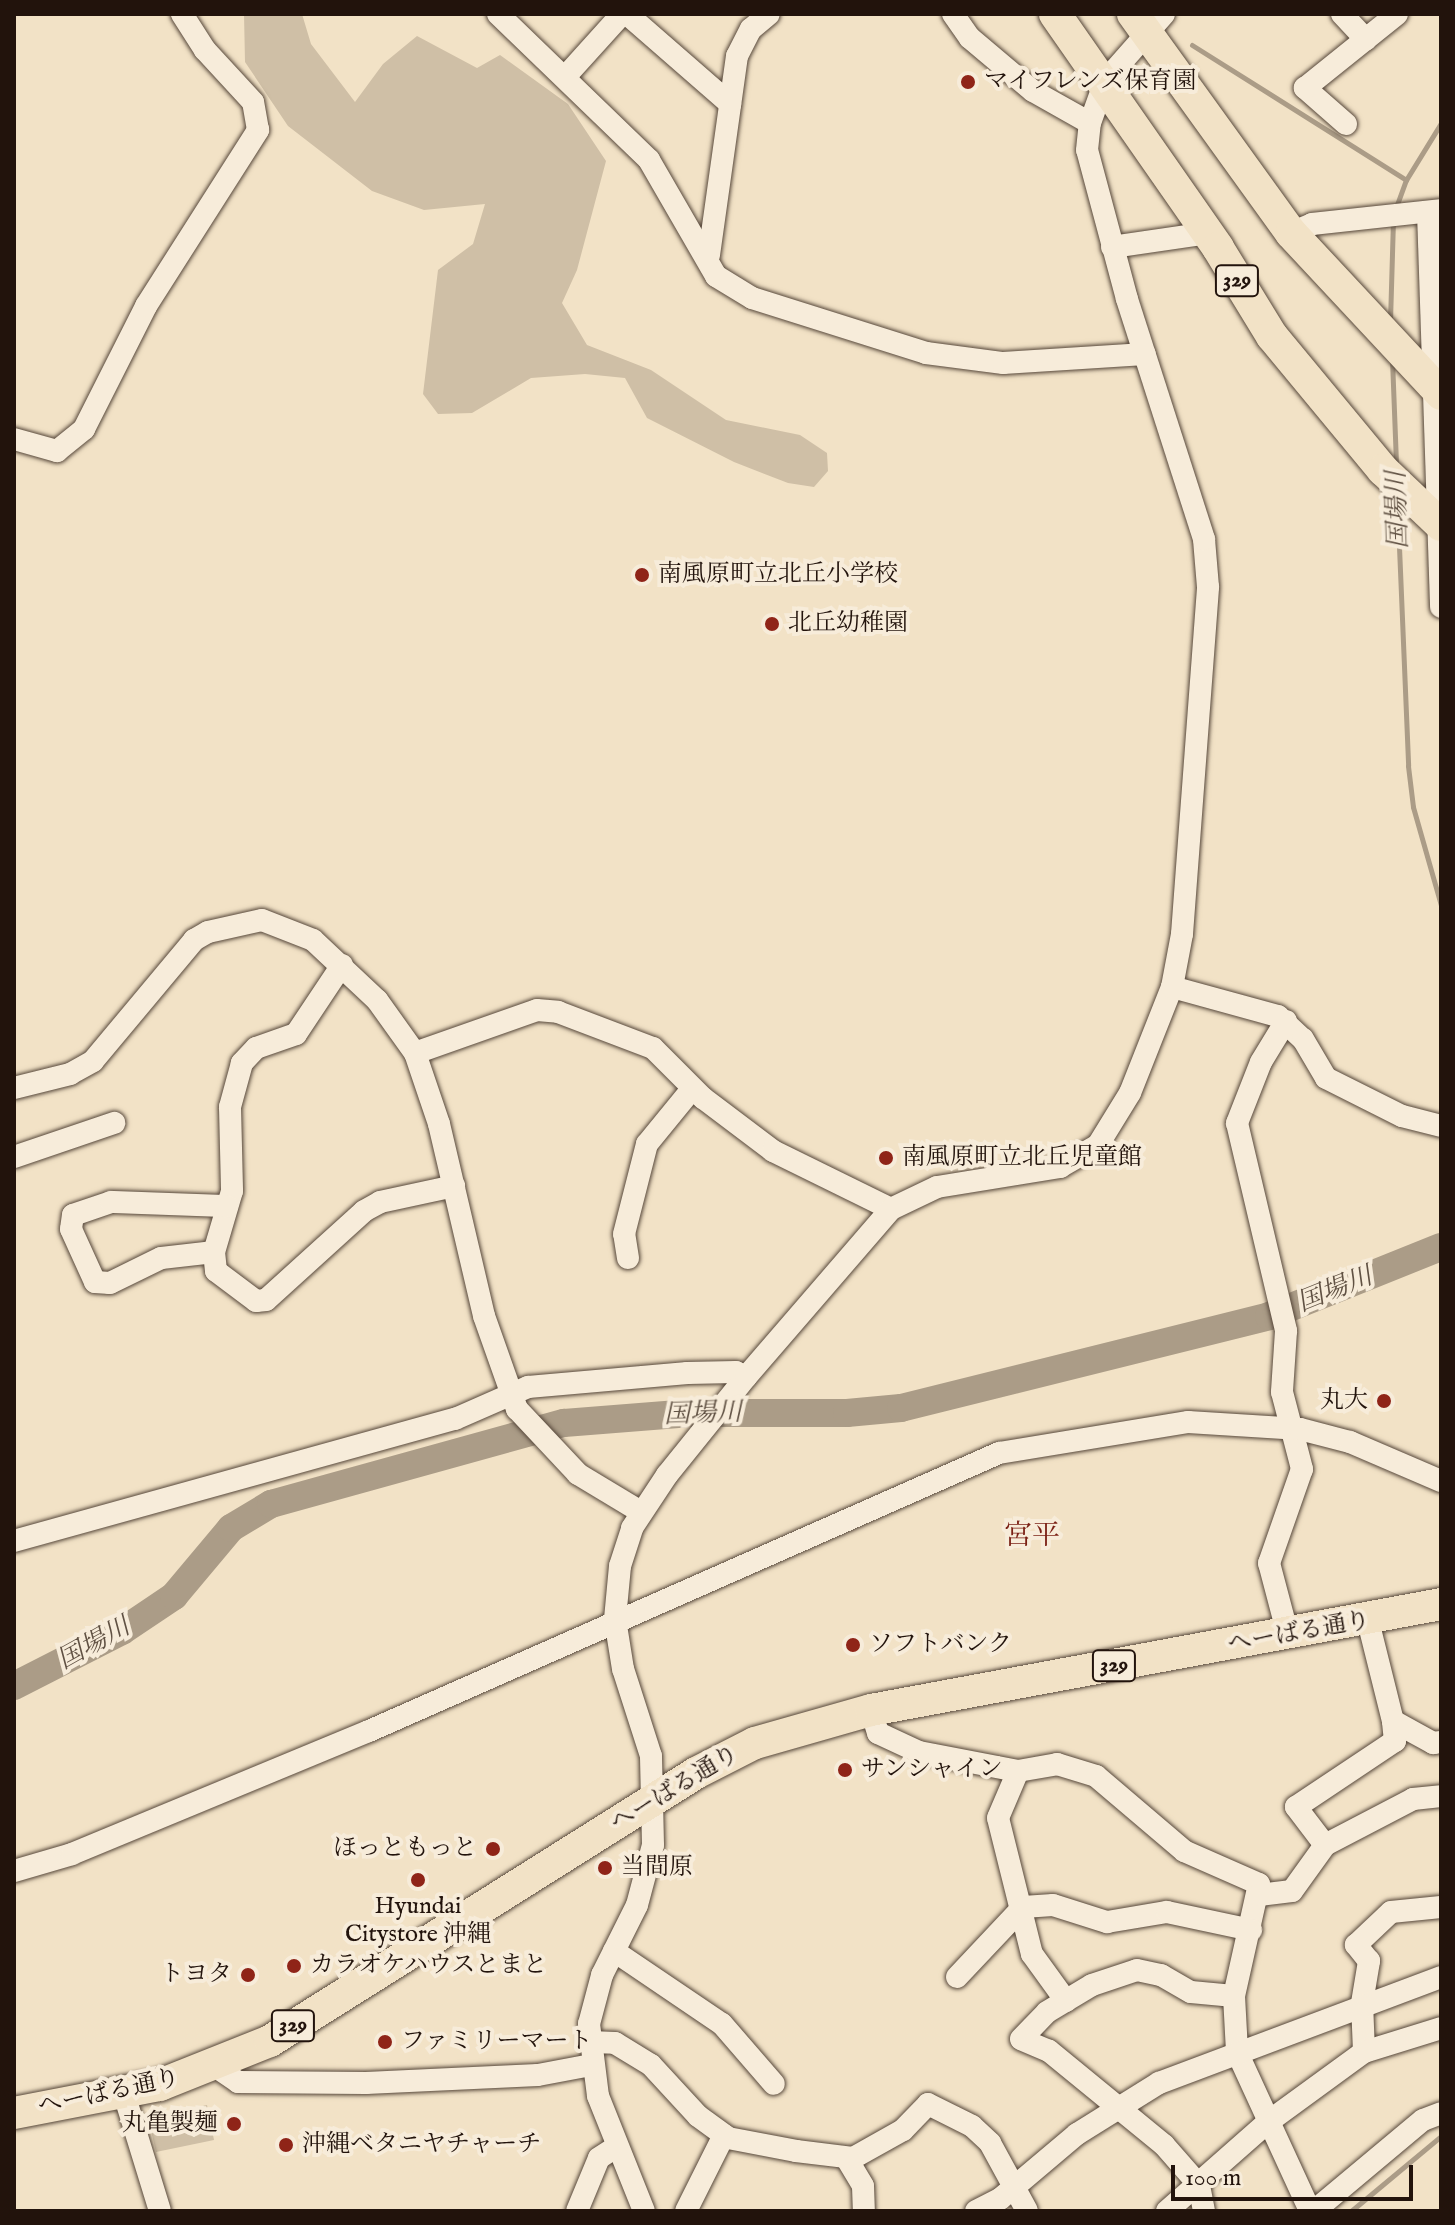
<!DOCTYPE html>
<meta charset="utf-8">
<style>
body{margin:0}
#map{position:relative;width:1455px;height:2225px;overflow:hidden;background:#f2e2c6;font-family:"IM FELL English","Noto Serif JP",serif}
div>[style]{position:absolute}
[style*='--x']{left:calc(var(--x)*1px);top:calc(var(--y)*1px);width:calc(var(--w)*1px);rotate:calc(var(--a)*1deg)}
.green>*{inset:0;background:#cfbfa6}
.stream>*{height:5px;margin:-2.5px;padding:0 2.5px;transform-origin:2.5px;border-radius:2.5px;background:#ab9c87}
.river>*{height:28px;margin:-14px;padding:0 14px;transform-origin:14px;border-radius:14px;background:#ab9c87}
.roads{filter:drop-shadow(0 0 2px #56473a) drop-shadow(0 0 2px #56473a)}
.minor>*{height:22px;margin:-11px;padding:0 11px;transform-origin:11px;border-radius:11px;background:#f7ecda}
.highway>*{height:32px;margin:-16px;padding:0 16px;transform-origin:16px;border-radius:16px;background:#f2e2c6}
.dots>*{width:22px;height:22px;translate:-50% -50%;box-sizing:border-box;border:4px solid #f7ecda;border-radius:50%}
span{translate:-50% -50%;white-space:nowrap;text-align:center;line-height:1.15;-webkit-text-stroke:8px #f7ecda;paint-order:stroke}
.shield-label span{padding:2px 6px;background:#f7ecda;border:2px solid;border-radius:6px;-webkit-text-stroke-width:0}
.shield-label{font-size:22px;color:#22130c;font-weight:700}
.poi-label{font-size:24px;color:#22130c}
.left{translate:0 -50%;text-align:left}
.right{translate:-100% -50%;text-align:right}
.street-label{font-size:24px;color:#22130c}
.water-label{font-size:26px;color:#605143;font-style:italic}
.quarter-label{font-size:28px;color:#7a1f14}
.frame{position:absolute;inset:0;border:16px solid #22130c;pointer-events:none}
.scale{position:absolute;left:1171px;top:2165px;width:242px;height:36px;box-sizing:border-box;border:4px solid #22130c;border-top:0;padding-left:10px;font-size:24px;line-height:28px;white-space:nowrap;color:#22130c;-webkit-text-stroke:6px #f7ecda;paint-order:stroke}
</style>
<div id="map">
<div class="green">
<i style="clip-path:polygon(244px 14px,302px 14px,311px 44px,355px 102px,383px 64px,417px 36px,477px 68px,500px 55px,568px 104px,606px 161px,577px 270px,562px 303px,587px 345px,651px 370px,726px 420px,800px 435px,827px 453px,828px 471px,814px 487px,788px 483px,734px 462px,647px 418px,625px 378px,585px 374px,531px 378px,472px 413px,438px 414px,423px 394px,438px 270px,473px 244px,485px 204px,424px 210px,372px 191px,288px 126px,245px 62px)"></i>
<i style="clip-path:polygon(207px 2105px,214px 2140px,156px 2152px,148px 2118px)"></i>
</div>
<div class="stream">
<i style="--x:1192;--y:45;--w:253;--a:32.2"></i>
<i style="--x:1395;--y:210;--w:32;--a:-70"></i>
<i style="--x:1406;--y:180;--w:67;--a:-58.4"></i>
<i style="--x:1390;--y:321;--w:101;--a:-88.3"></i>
<i style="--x:1392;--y:359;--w:106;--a:87.8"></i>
<i style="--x:1397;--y:499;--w:267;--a:87.6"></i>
<i style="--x:1408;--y:766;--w:41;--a:83"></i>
<i style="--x:1413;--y:807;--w:102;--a:74.1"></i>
<i style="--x:1351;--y:2211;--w:117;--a:-39.8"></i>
</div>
<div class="river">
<i style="--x:14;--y:1686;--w:121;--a:-27"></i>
<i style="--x:122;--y:1631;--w:63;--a:-33.9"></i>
<i style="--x:174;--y:1596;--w:89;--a:-50"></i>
<i style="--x:231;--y:1528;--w:47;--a:-31"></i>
<i style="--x:271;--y:1504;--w:304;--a:-15.5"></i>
<i style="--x:564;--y:1423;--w:127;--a:-4.5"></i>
<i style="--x:691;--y:1413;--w:156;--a:0"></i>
<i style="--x:847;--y:1413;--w:54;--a:-5.3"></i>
<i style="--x:901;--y:1408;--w:379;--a:-14"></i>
<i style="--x:1269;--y:1316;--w:185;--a:-21.9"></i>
</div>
<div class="roads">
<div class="minor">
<i style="--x:498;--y:14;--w:210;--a:44"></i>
<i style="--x:649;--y:160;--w:134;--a:60"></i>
<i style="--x:716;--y:276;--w:42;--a:31.4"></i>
<i style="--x:752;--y:298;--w:182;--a:17.5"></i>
<i style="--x:926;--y:353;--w:78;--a:7.4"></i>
<i style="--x:1003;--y:363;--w:142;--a:-3.6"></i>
<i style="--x:627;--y:14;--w:137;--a:41.1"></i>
<i style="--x:953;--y:14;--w:29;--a:55"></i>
<i style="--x:970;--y:38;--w:82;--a:40.1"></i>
<i style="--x:1033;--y:91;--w:65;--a:29.3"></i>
<i style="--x:1342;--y:14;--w:35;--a:47"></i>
<i style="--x:565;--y:77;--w:85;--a:-47.9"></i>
<i style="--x:1346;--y:124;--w:55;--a:-138.7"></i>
<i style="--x:1305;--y:88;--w:118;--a:-38.8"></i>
<i style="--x:1428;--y:212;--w:395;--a:88.1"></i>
<i style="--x:1291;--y:233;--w:23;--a:-23"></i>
<i style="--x:1312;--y:224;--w:129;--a:-6.2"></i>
<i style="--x:1112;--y:247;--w:97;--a:-8.3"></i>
<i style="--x:709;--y:255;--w:201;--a:-82"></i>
<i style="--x:737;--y:56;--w:30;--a:-63"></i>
<i style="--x:751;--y:29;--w:23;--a:-40"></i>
<i style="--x:14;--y:439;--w:45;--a:15.6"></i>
<i style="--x:57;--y:451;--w:35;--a:-39"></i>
<i style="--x:84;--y:429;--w:138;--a:-63.2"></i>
<i style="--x:146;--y:306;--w:209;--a:-57.5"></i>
<i style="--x:258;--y:130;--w:28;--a:-100"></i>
<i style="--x:253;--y:102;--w:71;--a:-132.7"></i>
<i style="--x:205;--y:50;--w:43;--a:-122.6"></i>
<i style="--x:342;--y:965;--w:83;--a:123.7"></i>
<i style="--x:296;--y:1034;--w:42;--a:160.7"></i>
<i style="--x:256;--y:1048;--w:21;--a:133"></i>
<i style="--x:242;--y:1063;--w:46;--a:105.3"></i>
<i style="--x:230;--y:1107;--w:84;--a:88.6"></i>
<i style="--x:232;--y:1191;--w:64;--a:106.4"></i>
<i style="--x:214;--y:1252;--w:19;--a:84"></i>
<i style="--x:216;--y:1271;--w:50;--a:36.9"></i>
<i style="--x:256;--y:1301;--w:10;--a:-6"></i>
<i style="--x:266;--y:1300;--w:132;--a:-42.2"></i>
<i style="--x:364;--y:1211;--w:18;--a:-29"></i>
<i style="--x:380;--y:1202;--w:76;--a:-12.2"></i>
<i style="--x:1172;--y:987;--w:110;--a:15.3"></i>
<i style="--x:1278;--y:1016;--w:34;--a:43"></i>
<i style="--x:1303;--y:1039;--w:45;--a:59.5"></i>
<i style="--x:1326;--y:1078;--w:85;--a:26.6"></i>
<i style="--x:1402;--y:1116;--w:40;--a:14.4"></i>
<i style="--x:1286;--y:1021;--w:48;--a:121.4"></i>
<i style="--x:1261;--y:1062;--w:66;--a:111.5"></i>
<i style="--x:1237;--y:1123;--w:214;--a:76.7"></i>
<i style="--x:1286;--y:1331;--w:61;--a:93.8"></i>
<i style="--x:1282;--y:1392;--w:80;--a:75.4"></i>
<i style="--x:1302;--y:1469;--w:100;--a:109.3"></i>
<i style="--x:1269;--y:1563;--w:74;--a:75.2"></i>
<i style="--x:415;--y:1053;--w:129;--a:-19.4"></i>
<i style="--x:537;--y:1010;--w:21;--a:5"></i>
<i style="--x:558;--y:1012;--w:102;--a:20.8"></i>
<i style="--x:653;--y:1048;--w:71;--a:45"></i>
<i style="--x:703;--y:1098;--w:88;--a:37.1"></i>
<i style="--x:773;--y:1151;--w:131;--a:26.2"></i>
<i style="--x:14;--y:1088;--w:58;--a:-14"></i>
<i style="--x:70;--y:1074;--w:26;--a:-29"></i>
<i style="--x:93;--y:1061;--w:158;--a:-50.1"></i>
<i style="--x:194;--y:940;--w:16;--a:-30"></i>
<i style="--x:208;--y:932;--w:55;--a:-12.5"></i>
<i style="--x:262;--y:920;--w:55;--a:21.4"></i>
<i style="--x:313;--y:940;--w:88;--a:43.2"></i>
<i style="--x:377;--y:1000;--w:65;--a:54.4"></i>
<i style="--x:415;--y:1053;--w:75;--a:71.3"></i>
<i style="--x:439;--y:1124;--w:197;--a:76.8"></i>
<i style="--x:484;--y:1316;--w:99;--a:70.5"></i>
<i style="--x:517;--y:1409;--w:89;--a:46.8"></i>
<i style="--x:578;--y:1474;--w:74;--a:31.1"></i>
<i style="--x:14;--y:1157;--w:106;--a:-18.8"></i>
<i style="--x:214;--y:1252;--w:53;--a:173.5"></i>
<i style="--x:161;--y:1258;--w:57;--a:153.9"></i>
<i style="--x:110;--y:1283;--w:15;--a:-176"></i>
<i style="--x:95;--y:1282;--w:58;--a:-114.4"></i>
<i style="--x:71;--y:1229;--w:14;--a:-82"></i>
<i style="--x:73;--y:1215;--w:40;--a:-18.9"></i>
<i style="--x:111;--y:1202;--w:116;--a:2"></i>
<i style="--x:628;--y:1258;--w:24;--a:-99"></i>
<i style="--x:624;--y:1234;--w:93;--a:-75.7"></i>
<i style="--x:647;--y:1144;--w:71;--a:-50.7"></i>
<i style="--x:14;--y:1541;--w:458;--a:-15.5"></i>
<i style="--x:455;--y:1419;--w:80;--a:-23.7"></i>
<i style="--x:528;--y:1387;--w:160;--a:-5"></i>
<i style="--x:687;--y:1373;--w:49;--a:-1.2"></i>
<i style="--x:736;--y:1372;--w:11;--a:27"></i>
<i style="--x:1368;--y:1621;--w:103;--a:76"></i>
<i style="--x:1393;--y:1721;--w:46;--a:28.8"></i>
<i style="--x:1433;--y:1743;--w:8;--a:-7"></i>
<i style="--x:871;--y:1710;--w:24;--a:73"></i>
<i style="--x:878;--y:1733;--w:45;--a:24.9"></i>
<i style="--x:919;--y:1752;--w:101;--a:10.9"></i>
<i style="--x:1018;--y:1771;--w:40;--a:-10"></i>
<i style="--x:1057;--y:1764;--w:41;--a:17.1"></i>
<i style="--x:1096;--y:1776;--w:116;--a:40.4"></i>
<i style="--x:1184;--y:1851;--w:82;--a:23.7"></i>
<i style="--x:1259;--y:1884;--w:115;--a:102.6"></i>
<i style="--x:1234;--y:1996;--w:56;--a:86.9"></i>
<i style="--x:1237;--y:2052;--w:175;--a:65.3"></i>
<i style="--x:1018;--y:1771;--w:51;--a:113.1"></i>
<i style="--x:998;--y:1818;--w:140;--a:76"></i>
<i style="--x:1032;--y:1954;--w:58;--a:54.1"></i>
<i style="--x:1325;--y:1845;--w:48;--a:-127.3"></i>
<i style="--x:1296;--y:1807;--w:119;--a:-33.7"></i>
<i style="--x:1395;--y:1741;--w:20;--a:-96"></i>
<i style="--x:14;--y:1871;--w:60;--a:-16.3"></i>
<i style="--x:72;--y:1854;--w:321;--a:-22.5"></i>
<i style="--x:369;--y:1731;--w:689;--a:-23.81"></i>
<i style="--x:999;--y:1453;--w:192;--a:-9.3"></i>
<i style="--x:1188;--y:1422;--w:112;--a:3.6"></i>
<i style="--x:1300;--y:1429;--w:52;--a:14.6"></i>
<i style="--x:1350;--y:1442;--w:99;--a:23.2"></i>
<i style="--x:1259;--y:1895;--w:33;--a:-7"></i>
<i style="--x:1292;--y:1891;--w:57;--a:-54.3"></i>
<i style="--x:1325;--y:1845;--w:99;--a:-27.6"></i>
<i style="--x:1413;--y:1799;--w:28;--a:-6"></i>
<i style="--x:614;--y:1951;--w:130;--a:34.1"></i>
<i style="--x:722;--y:2024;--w:79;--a:49.1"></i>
<i style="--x:957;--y:1977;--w:96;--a:-46.7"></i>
<i style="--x:1023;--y:1907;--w:30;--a:-4"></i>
<i style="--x:1053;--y:1905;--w:57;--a:17.5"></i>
<i style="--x:1107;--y:1922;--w:61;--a:-9.5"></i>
<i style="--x:1167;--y:1912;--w:86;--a:12.1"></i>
<i style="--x:590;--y:2042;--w:25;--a:2"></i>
<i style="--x:615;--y:2043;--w:42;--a:31.4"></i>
<i style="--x:651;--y:2065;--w:69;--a:47.3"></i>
<i style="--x:698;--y:2116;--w:37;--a:36"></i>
<i style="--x:728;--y:2138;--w:69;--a:10.8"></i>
<i style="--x:796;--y:2151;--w:57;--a:7"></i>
<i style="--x:853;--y:2158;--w:57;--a:-29.2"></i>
<i style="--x:903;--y:2130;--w:36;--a:-46"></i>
<i style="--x:928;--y:2104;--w:49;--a:26.6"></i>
<i style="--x:972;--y:2126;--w:25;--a:43"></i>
<i style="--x:990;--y:2143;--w:77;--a:61.4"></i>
<i style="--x:1364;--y:2052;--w:49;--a:-92.3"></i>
<i style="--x:1362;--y:2003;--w:43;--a:-80.5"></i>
<i style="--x:1369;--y:1961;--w:21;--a:-129"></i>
<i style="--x:1356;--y:1945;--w:48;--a:-43.3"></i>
<i style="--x:1391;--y:1912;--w:50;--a:-5.7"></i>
<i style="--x:216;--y:2067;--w:27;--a:34"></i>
<i style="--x:238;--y:2082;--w:128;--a:0.4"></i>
<i style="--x:366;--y:2083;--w:172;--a:-2.7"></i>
<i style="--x:538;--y:2075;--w:54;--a:-10.7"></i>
<i style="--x:124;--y:2094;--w:122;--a:72.9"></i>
<i style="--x:847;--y:2159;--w:31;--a:59"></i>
<i style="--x:863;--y:2186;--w:25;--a:88"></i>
<i style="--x:577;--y:2211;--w:57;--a:-67.5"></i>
<i style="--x:599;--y:2158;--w:20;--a:-33"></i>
<i style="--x:644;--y:2211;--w:124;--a:-111.8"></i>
<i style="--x:598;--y:2096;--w:73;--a:-97.1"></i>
<i style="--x:589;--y:2024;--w:51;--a:-75.1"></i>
<i style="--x:602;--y:1975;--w:78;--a:-63.4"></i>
<i style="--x:637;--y:1905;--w:62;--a:-75.1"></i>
<i style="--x:653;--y:1845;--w:89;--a:-91.3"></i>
<i style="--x:651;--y:1756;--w:91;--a:-107.8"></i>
<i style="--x:623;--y:1669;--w:51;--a:-99.1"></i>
<i style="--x:615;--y:1619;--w:53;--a:-84.6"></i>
<i style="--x:620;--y:1566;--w:40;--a:-72"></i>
<i style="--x:632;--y:1528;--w:64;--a:-56.6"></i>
<i style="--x:667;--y:1475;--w:126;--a:-51.1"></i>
<i style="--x:746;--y:1377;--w:222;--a:-49.2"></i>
<i style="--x:891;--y:1209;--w:51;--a:-25.6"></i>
<i style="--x:937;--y:1187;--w:125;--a:-9.2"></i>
<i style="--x:1060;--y:1167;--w:44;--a:-30.1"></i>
<i style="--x:1098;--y:1145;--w:61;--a:-58.4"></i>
<i style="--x:1130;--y:1093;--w:114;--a:-68.4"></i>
<i style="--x:1172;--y:987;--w:54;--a:-79.3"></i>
<i style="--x:1182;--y:934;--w:348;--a:-85.7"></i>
<i style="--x:1208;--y:587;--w:48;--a:-94.8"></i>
<i style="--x:1204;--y:539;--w:252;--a:-107.8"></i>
<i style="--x:1127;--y:299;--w:154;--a:-105"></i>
<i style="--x:1087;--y:150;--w:27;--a:-84"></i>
<i style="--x:1090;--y:123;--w:45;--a:-70.3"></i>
<i style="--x:1105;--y:81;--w:89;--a:-48.6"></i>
<i style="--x:686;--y:2211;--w:85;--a:-63.4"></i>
<i style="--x:976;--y:2211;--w:27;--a:-27"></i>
<i style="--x:1000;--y:2199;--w:101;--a:-40.2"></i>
<i style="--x:1077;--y:2134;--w:97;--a:-31.9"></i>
<i style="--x:1159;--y:2083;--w:301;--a:-20.6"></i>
<i style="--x:1167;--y:2211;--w:135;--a:-41.4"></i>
<i style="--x:1268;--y:2122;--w:119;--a:-36.1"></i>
<i style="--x:1364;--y:2052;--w:81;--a:-17.3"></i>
<i style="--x:1204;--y:2211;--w:26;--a:-101"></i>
<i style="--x:1199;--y:2185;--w:53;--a:-131.2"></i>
<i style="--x:1164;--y:2145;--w:149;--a:-140.7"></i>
<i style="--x:1049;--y:2051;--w:30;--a:-157"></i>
<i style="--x:1021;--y:2039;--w:37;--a:-46"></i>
<i style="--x:1047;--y:2012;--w:52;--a:-31"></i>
<i style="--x:1092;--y:1985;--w:47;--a:-18.4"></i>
<i style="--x:1137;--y:1970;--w:25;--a:12"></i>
<i style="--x:1161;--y:1975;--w:34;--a:30"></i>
<i style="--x:1191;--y:1992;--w:43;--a:5.3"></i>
<i style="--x:1314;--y:2211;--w:142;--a:-39.9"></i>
<i style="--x:1423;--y:2120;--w:19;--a:-21"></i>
</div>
<div class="highway">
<i style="--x:1055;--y:14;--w:285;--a:55.1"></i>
<i style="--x:1218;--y:248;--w:103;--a:58.5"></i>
<i style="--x:1272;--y:336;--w:174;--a:50.4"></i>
<i style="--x:1383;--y:470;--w:80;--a:43.5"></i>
<i style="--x:1133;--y:14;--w:270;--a:54.2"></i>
<i style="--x:1291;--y:233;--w:220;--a:47"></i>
<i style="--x:14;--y:2113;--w:149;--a:-10.9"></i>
<i style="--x:160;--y:2085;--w:118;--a:-21.8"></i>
<i style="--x:270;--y:2041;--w:503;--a:-32.17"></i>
<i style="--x:696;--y:1773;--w:66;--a:-27"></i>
<i style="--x:755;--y:1743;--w:121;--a:-15.9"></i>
<i style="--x:871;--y:1710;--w:580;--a:-10.53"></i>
</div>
</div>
<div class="dots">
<i style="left:968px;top:82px;background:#8f2418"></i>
<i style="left:642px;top:575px;background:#8f2418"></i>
<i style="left:772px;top:624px;background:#8f2418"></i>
<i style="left:886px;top:1158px;background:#8f2418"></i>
<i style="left:1384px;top:1401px;background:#8f2418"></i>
<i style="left:853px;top:1645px;background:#8f2418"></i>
<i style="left:845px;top:1770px;background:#8f2418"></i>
<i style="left:493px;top:1849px;background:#8f2418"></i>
<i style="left:605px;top:1868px;background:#8f2418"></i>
<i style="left:418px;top:1880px;background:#8f2418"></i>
<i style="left:294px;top:1966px;background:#8f2418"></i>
<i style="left:248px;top:1975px;background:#8f2418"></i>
<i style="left:385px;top:2042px;background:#8f2418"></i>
<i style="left:234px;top:2124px;background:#8f2418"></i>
<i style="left:286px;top:2145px;background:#8f2418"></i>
</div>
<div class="shield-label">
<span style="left:1237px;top:281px">329</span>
<span style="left:1114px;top:1666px">329</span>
<span style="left:293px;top:2026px">329</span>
</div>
<div class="poi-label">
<span class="left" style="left:984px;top:82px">マイフレンズ保育園</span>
<span class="left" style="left:658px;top:575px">南風原町立北丘小学校</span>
<span class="left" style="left:788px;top:624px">北丘幼稚園</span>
<span class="left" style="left:902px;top:1158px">南風原町立北丘児童館</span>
<span class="right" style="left:1368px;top:1401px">丸大</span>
<span class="left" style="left:869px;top:1645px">ソフトバンク</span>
<span class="left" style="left:861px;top:1770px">サンシャイン</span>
<span class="right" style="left:477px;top:1849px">ほっともっと</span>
<span class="left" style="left:621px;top:1868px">当間原</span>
<span style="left:418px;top:1921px">Hyundai<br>Citystore 沖縄</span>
<span class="left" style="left:310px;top:1966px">カラオケハウスとまと</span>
<span class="right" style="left:232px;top:1975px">トヨタ</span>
<span class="left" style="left:401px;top:2042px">ファミリーマート</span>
<span class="right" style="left:218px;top:2124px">丸亀製麺</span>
<span class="left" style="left:302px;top:2145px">沖縄ベタニヤチャーチ</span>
</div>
<div class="street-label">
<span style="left:1299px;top:1633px;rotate:-10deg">へーばる通り</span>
<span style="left:675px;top:1789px;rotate:-31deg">へーばる通り</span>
<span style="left:109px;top:2093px;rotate:-12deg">へーばる通り</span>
</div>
<div class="water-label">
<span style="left:1398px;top:510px;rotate:-92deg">国場川</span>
<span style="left:1335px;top:1290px;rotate:-22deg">国場川</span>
<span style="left:703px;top:1414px;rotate:-2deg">国場川</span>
<span style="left:94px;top:1644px;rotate:-29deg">国場川</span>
</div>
<div class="quarter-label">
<span style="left:1032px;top:1537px">宮平</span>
</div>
<div class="frame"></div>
<div class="scale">100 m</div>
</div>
